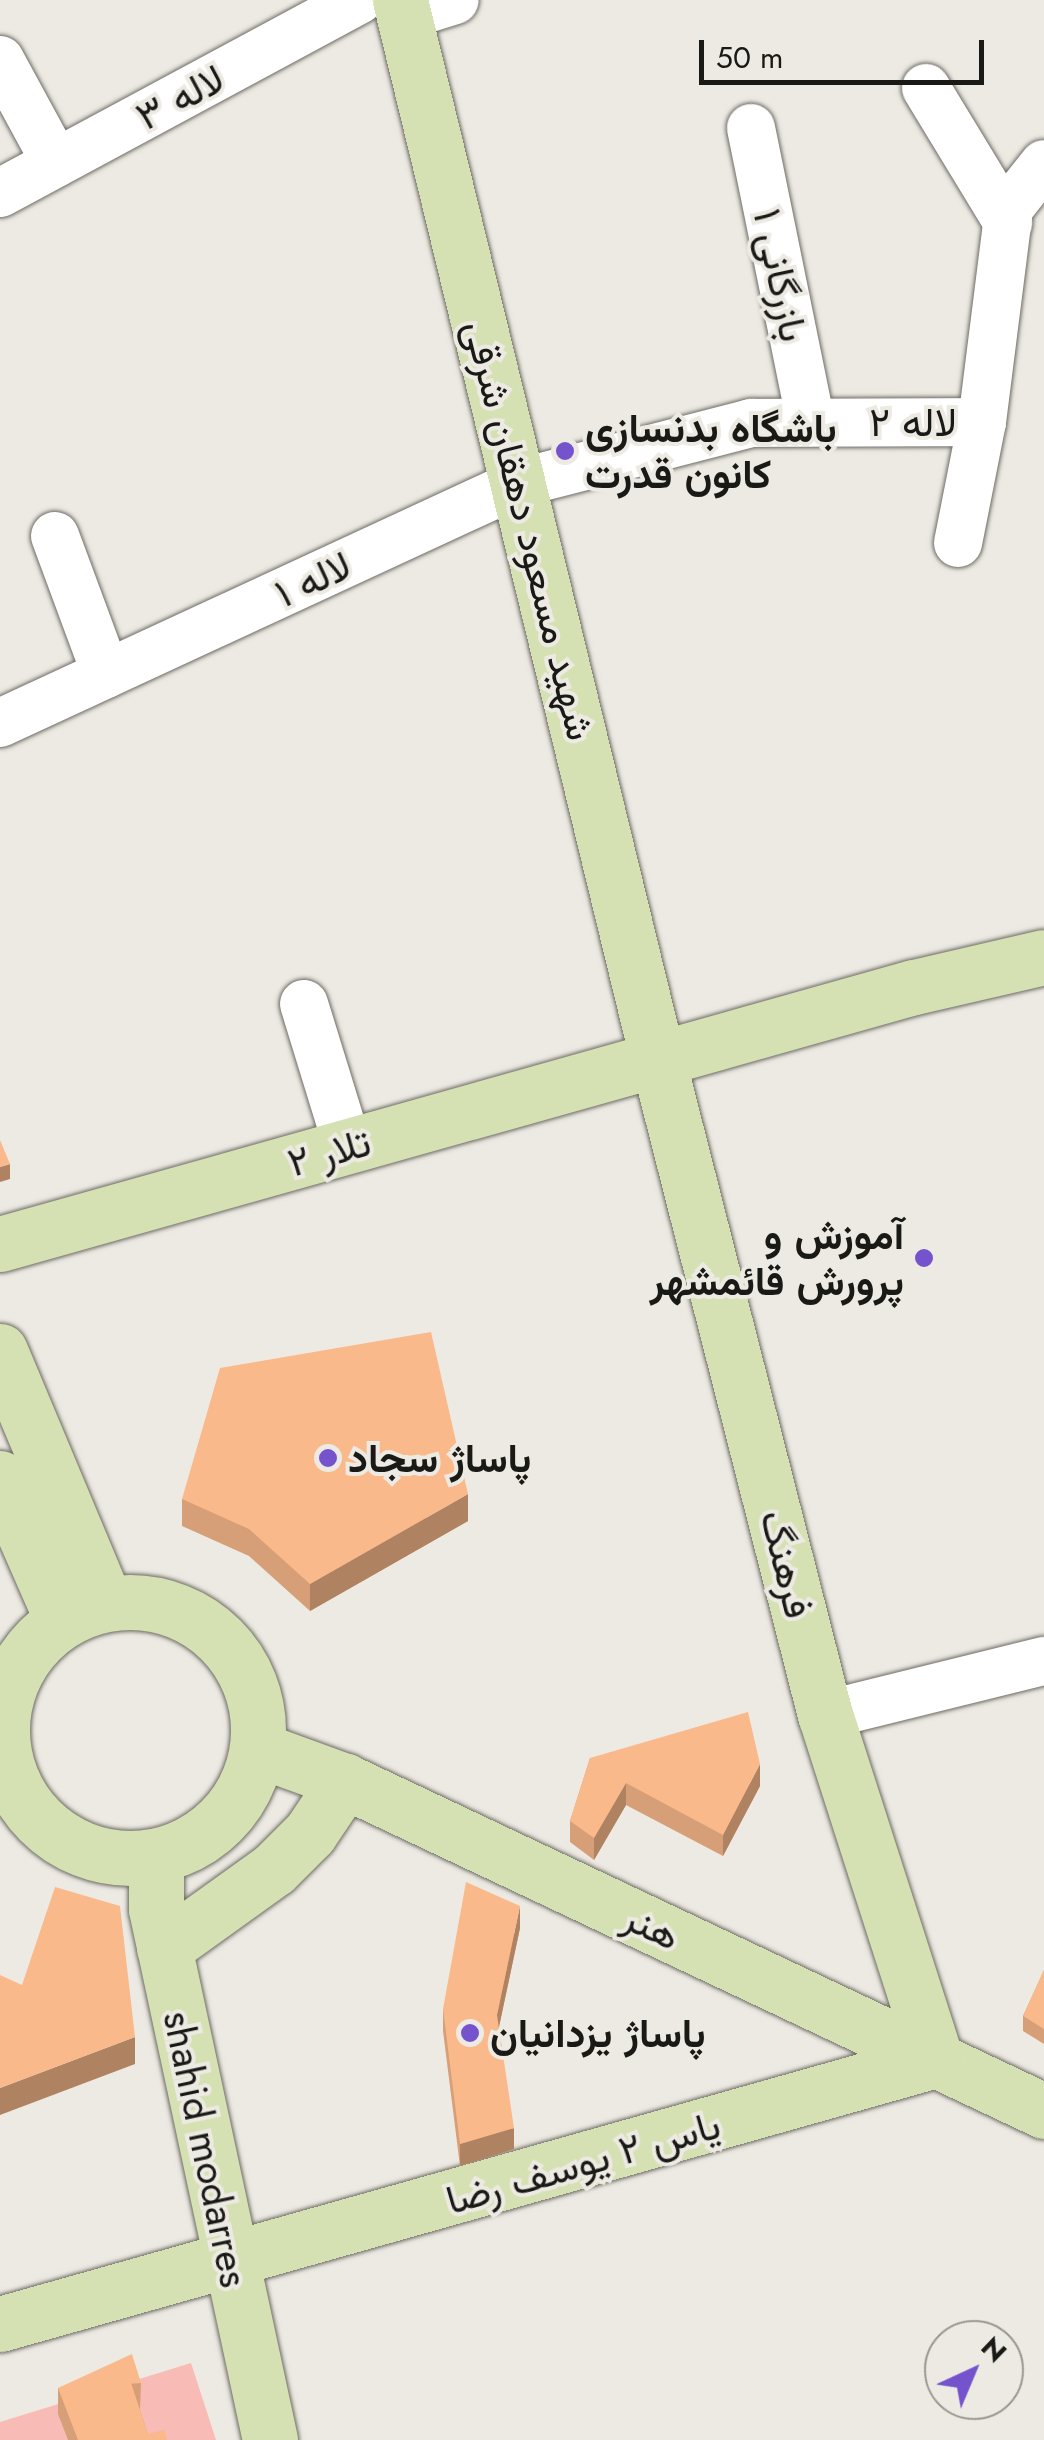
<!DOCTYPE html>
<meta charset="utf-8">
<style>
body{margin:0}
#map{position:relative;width:1044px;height:2440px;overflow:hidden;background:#edeae3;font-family:Jost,Vazirmatn,sans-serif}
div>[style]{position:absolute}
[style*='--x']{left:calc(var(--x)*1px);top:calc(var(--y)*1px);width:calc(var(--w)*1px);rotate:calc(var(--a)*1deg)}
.green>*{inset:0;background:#f8bbb5}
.roads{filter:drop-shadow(0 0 2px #6d6b65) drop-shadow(0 0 2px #6d6b65)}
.minor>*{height:48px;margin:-24px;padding:0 24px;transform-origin:24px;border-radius:24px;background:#fff}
.major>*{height:55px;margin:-27.5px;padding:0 27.5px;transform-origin:27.5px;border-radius:27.5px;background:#d6e1b3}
.major>.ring{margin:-27.5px;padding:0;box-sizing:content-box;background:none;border:55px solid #d6e1b3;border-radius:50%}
.wall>*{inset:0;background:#d79f77}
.shaded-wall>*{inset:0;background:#af8261}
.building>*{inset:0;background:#fab98a}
.dots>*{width:28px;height:28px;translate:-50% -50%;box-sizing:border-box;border:5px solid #edeae3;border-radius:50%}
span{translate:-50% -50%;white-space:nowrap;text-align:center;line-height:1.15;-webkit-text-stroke:8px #edeae3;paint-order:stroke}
.street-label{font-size:40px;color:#191916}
.poi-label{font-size:40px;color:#191916;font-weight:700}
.left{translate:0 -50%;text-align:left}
.right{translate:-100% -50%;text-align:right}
.north{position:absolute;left:924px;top:2320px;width:100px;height:100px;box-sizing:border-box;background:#edeae3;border:2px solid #989691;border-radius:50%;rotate:44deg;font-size:28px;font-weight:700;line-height:40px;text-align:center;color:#191916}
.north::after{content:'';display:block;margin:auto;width:35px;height:45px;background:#7553cc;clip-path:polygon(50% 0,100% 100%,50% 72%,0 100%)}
.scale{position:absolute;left:699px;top:40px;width:285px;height:45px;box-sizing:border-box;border:5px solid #191916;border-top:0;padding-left:12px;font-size:30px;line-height:35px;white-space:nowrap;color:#191916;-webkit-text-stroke:8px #edeae3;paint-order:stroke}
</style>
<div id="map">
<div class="green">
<i style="clip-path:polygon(191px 2363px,216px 2440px,0 2440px,0 2422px)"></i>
</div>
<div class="roads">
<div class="minor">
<i style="--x:404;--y:16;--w:53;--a:-17.4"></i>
<i style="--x:0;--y:60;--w:117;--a:61.5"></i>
<i style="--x:926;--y:88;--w:158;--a:58.7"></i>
<i style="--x:751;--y:128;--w:300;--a:78.5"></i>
<i style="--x:0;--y:193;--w:408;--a:-28.3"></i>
<i style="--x:55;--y:536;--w:147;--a:69.7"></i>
<i style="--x:958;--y:543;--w:123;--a:-78.8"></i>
<i style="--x:982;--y:422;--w:216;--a:-82.8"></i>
<i style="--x:1009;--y:208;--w:56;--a:-51.5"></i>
<i style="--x:0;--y:723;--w:572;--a:-24.82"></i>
<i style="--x:519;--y:483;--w:240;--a:-14.5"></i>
<i style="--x:751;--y:423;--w:231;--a:-0.2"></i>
<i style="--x:304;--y:1004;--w:150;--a:72.9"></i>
<i style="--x:825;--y:1715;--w:226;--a:-13.9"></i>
</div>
<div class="major">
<i style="--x:0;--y:1244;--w:949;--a:-15.71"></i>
<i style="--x:914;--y:987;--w:133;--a:-13"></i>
<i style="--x:0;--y:1351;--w:274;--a:67.3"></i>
<i style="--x:0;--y:1478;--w:155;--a:66.4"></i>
<i class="ring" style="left:2px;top:1602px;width:201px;height:201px"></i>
<i style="--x:257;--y:1749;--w:94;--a:20"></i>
<i style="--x:345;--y:1781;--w:773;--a:25.27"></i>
<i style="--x:156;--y:1856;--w:53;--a:90"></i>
<i style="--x:156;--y:1909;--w:543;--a:77.88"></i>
<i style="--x:164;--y:1948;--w:135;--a:-35.7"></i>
<i style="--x:274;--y:1869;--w:51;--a:-45"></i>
<i style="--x:310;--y:1833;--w:63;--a:-56.1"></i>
<i style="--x:0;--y:2324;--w:973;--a:-15.75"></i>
<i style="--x:936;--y:2060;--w:362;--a:-107.8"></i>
<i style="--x:825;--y:1715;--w:675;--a:-104.32"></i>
<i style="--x:658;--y:1061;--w:1092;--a:-103.67"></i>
</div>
</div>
<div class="wall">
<i style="clip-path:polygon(182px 1499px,468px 1521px,310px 1611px,249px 1556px,182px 1526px)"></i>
<i style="clip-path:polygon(590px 1758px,760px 1786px,723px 1856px,626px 1805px,594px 1860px,570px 1842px,570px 1821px)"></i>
<i style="clip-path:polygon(520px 1928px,499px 2027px,514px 2149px,460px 2166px,443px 2031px,443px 2009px)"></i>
<i style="clip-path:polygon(1044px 1970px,1044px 2044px,1023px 2031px,1023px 2016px)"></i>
<i style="clip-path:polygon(141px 2383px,140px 2410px,148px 2434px,167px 2440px,68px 2440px,58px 2414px,58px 2388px)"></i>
</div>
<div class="shaded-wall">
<i style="clip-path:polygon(10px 1164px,10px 1179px,0 1182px,0 1167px)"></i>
<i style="clip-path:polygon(468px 1494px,468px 1521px,310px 1611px,310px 1584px)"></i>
<i style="clip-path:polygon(760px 1764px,760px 1786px,723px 1856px,723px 1835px)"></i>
<i style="clip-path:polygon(626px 1783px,626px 1805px,594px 1860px,594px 1838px)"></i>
<i style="clip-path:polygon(520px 1906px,520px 1928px,497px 2036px,497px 2015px)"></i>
<i style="clip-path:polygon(135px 2037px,135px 2064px,0 2115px,0 2088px)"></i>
<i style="clip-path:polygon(514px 2128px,514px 2149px,460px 2166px,460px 2144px)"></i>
</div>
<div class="building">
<i style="clip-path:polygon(0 1140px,10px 1164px,0 1167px)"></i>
<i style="clip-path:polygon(431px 1332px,468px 1494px,310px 1584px,249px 1529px,182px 1499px,220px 1368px)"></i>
<i style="clip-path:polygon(748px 1712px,760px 1764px,723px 1835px,626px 1783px,594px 1838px,570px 1821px,590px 1758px)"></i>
<i style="clip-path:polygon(466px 1882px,520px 1906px,497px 2015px,514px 2128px,460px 2144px,443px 2009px)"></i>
<i style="clip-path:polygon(55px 1887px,120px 1906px,135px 2037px,0 2088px,0 1975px,22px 1985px)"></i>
<i style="clip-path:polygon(1044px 1970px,1044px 2029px,1023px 2016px)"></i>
<i style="clip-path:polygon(132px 2354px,141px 2383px,131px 2383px,148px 2434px,164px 2430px,167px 2440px,78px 2440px,58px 2388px)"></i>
</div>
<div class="dots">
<i style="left:565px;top:451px;background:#7553cc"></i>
<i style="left:924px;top:1258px;background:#7553cc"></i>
<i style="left:328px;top:1458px;background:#7553cc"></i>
<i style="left:470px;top:2033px;background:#7553cc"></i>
</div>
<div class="street-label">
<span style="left:180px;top:97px;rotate:-28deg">لاله ۳</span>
<span style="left:781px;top:275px;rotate:78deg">بازرگانی ۱</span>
<span style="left:913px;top:422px">لاله ۲</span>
<span style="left:530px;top:530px;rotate:76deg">شهید مسعود دهقان شرقی</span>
<span style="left:313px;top:579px;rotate:-25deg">لاله ۱</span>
<span style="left:329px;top:1152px;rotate:-16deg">تلار ۲</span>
<span style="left:787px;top:1564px;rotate:76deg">فرهنگ</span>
<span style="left:652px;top:1926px;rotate:25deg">هنر</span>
<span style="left:206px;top:2149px;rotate:78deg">shahid modarres</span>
<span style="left:583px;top:2162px;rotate:-16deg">یاس ۲ یوسف رضا</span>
</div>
<div class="poi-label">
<span class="left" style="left:585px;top:451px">باشگاه بدنسازی<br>کانون قدرت</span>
<span class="right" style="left:904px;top:1258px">آموزش و<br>پرورش قائمشهر</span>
<span class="left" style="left:348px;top:1458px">پاساژ سجاد</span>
<span class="left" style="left:490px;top:2033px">پاساژ یزدانیان</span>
</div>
<div class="north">N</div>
<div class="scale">50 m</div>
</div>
